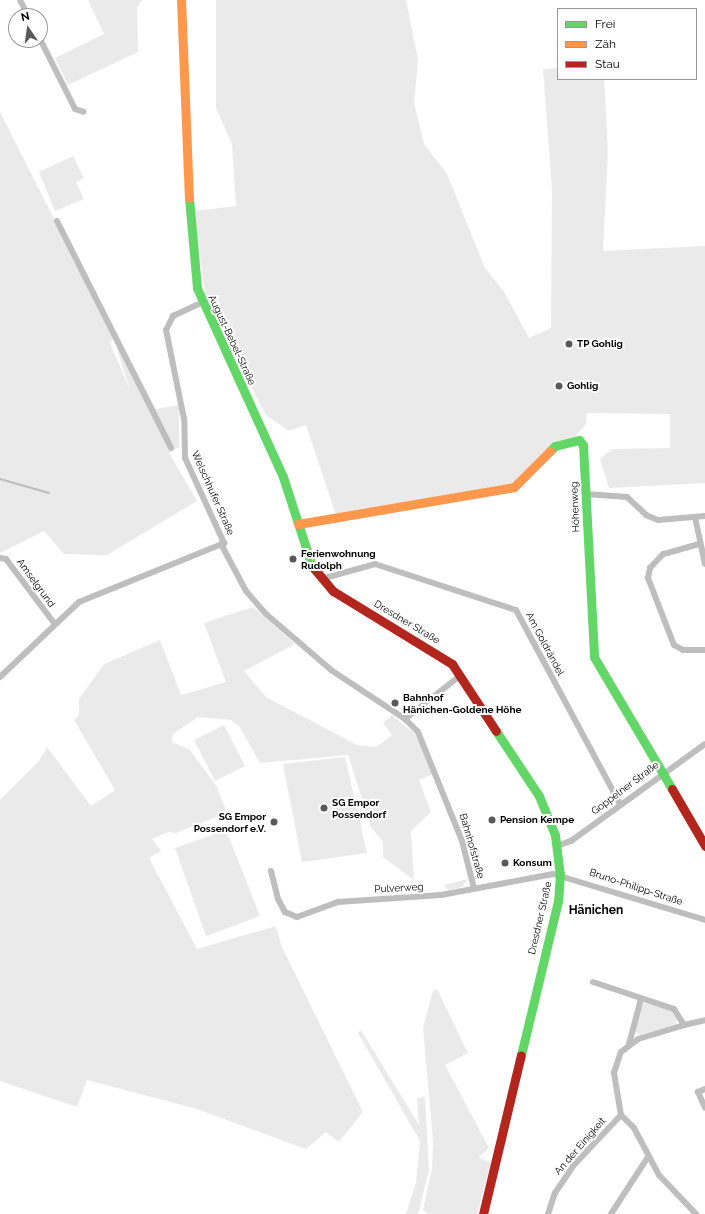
<!DOCTYPE html>
<meta charset="utf-8">
<style>
body{margin:0}
#map{position:relative;width:705px;height:1214px;overflow:hidden;background:#fff;font-family:Raleway,sans-serif}
div>[style]{position:absolute}
[style*='--x']{left:calc(var(--x)*1px);top:calc(var(--y)*1px);width:calc(var(--w)*1px);rotate:calc(var(--a)*1deg)}
.green>*{inset:0;background:#eaeaea}
.stream>*{height:2px;margin:-1px;padding:0 1px;transform-origin:1px;border-radius:1px;background:#bcbcbc}
.street>*{height:6px;margin:-3px;padding:0 3px;transform-origin:3px;border-radius:3px;background:#bebebe}
.fast>*{height:9px;margin:-4.5px;padding:0 4.5px;transform-origin:4.5px;border-radius:4.5px;background:#63d668}
.slow>*{height:9px;margin:-4.5px;padding:0 4.5px;transform-origin:4.5px;border-radius:4.5px;background:#ff974d}
.jam>*{height:9px;margin:-4.5px;padding:0 4.5px;transform-origin:4.5px;border-radius:4.5px;background:#b3261e}
.dots>*{width:11px;height:11px;translate:-50% -50%;box-sizing:border-box;border:2px solid #fff;border-radius:50%}
span{translate:-50% -50%;white-space:nowrap;text-align:center;line-height:1.15;-webkit-text-stroke:4px #fff;paint-order:stroke}
.street-label{font-size:10px;color:#000}
.poi-label{font-size:10px;color:#000;font-weight:700}
.left{translate:0 -50%;text-align:left}
.right{translate:-100% -50%;text-align:right}
.quarter-label{font-size:12px;color:#000;font-weight:700}
.legend{position:absolute;left:557px;top:8px;width:140px;height:72px;box-sizing:border-box;background:#fff;border:1px solid #999;margin:0;padding:5px 7px;list-style:none;font-size:12px;color:#000}
.legend li{display:flex;align-items:center;gap:8px;height:20px}
.legend b{width:20px;border:1px solid #999}
.north{position:absolute;left:8px;top:8px;width:40px;height:40px;box-sizing:border-box;background:#fff;border:1px solid #999;border-radius:50%;rotate:347deg;font-size:11px;font-weight:700;line-height:16px;text-align:center;color:#000}
.north::after{content:'';display:block;margin:auto;width:14px;height:18px;background:#595959;clip-path:polygon(50% 0,100% 100%,50% 72%,0 100%)}
</style>
<div id="map">
<div class="green">
<i style="clip-path:polygon(88px 0,142px 0,137px 8px,138px 52px,68px 85px,55px 58px,104px 34px)"></i>
<i style="clip-path:polygon(216px 0,406px 0,418px 60px,414px 103px,424px 144px,447px 174px,485px 268px,503px 290px,529px 338px,551px 328px,552px 189px,543px 69px,558px 68px,558px 79px,604px 79px,608px 152px,603px 251px,705px 246px,705px 483px,609px 488px,600px 459px,612px 449px,670px 448px,670px 414px,587px 413px,586px 424px,575px 437px,563px 440px,521px 482px,336px 515px,306px 425px,289px 431px,266px 415px,206px 300px,194px 211px,236px 206px,232px 144px,216px 108px)"></i>
<i style="clip-path:polygon(0 112px,114px 337px,110px 343px,130px 390px,117px 349px,120px 341px,156px 409px,179px 405px,179px 447px,169px 453px,197px 501px,107px 555px,64px 554px,44px 531px,0 553px)"></i>
<i style="clip-path:polygon(73px 156px,84px 178px,76px 182px,84px 199px,55px 211px,39px 172px)"></i>
<i style="clip-path:polygon(253px 607px,295px 644px,244px 671px,266px 697px,357px 745px,376px 747px,392px 735px,383px 723px,392px 715px,416px 735px,433px 774px,419px 780px,431px 812px,411px 831px,414px 880px,383px 857px,383px 842px,371px 827px,348px 755px,260px 763px,239px 726px,231px 720px,198px 717px,173px 734px,172px 742px,190px 750px,217px 787px,227px 813px,176px 833px,168px 832px,152px 839px,161px 851px,149px 858px,197px 949px,276px 926px,281px 945px,363px 1112px,339px 1142px,326px 1132px,306px 1149px,197px 1109px,87px 1080px,77px 1107px,0 1081px,0 800px,39px 761px,47px 747px,91px 806px,115px 790px,74px 720px,79px 715px,79px 699px,104px 664px,160px 640px,181px 695px,226px 682px,204px 623px)"></i>
<i style="clip-path:polygon(224px 725px,245px 766px,215px 781px,194px 740px)"></i>
<i style="clip-path:polygon(345px 757px,367px 853px,302px 862px,283px 764px)"></i>
<i style="clip-path:polygon(226px 830px,260px 916px,206px 936px,175px 848px)"></i>
<i style="clip-path:polygon(468px 879px,462px 887px,448px 890px,444px 885px)"></i>
<i style="clip-path:polygon(437px 989px,468px 1053px,445px 1065px,489px 1148px,479px 1157px,491px 1163px,477px 1214px,428px 1214px,423px 1210px,432px 1169px,433px 1141px,423px 1028px,433px 991px)"></i>
<i style="clip-path:polygon(645px 1003px,670px 1010px,676px 1015px,676px 1024px,640px 1035px,634px 1031px,640px 1007px)"></i>
<i style="clip-path:polygon(361px 1030px,419px 1125px,417px 1098px,425px 1097px,429px 1170px,418px 1214px,406px 1214px,416px 1183px,420px 1141px,358px 1033px)"></i>
</div>
<div class="stream">
<i style="--x:0;--y:479;--w:51;--a:15.9"></i>
</div>
<div class="street">
<i style="--x:20;--y:0;--w:18;--a:63"></i>
<i style="--x:40;--y:39;--w:78;--a:63.4"></i>
<i style="--x:75;--y:109;--w:9;--a:18"></i>
<i style="--x:57;--y:221;--w:254;--a:63.3"></i>
<i style="--x:586;--y:494;--w:41;--a:4.2"></i>
<i style="--x:627;--y:497;--w:26;--a:43"></i>
<i style="--x:646;--y:515;--w:13;--a:23"></i>
<i style="--x:658;--y:520;--w:47;--a:-4.9"></i>
<i style="--x:695;--y:517;--w:48;--a:78"></i>
<i style="--x:221;--y:544;--w:53;--a:62"></i>
<i style="--x:246;--y:591;--w:30;--a:49"></i>
<i style="--x:266;--y:614;--w:86;--a:40.7"></i>
<i style="--x:331;--y:670;--w:89;--a:33.5"></i>
<i style="--x:405;--y:719;--w:18;--a:45"></i>
<i style="--x:418;--y:732;--w:118;--a:68"></i>
<i style="--x:462;--y:841;--w:49;--a:75.7"></i>
<i style="--x:699;--y:544;--w:37;--a:164"></i>
<i style="--x:663;--y:554;--w:19;--a:133"></i>
<i style="--x:650;--y:568;--w:10;--a:101"></i>
<i style="--x:648;--y:578;--w:72;--a:68.8"></i>
<i style="--x:674;--y:645;--w:10;--a:29"></i>
<i style="--x:683;--y:650;--w:22;--a:0"></i>
<i style="--x:0;--y:558;--w:6;--a:9"></i>
<i style="--x:6;--y:559;--w:80;--a:53.1"></i>
<i style="--x:321;--y:579;--w:56;--a:-15.5"></i>
<i style="--x:375;--y:564;--w:148;--a:18.1"></i>
<i style="--x:516;--y:610;--w:220;--a:61.8"></i>
<i style="--x:0;--y:677;--w:109;--a:-43.5"></i>
<i style="--x:79;--y:602;--w:157;--a:-22.1"></i>
<i style="--x:224;--y:543;--w:94;--a:-114.6"></i>
<i style="--x:185;--y:458;--w:39;--a:-91"></i>
<i style="--x:184;--y:419;--w:91;--a:-101.4"></i>
<i style="--x:166;--y:330;--w:16;--a:-63"></i>
<i style="--x:173;--y:316;--w:31;--a:-25"></i>
<i style="--x:405;--y:719;--w:71;--a:-38.2"></i>
<i style="--x:557;--y:846;--w:15;--a:-20"></i>
<i style="--x:571;--y:841;--w:165;--a:-35.9"></i>
<i style="--x:271;--y:871;--w:29;--a:76"></i>
<i style="--x:278;--y:899;--w:15;--a:62"></i>
<i style="--x:285;--y:912;--w:13;--a:23"></i>
<i style="--x:297;--y:917;--w:44;--a:-20.1"></i>
<i style="--x:338;--y:902;--w:103;--a:-3.9"></i>
<i style="--x:441;--y:895;--w:114;--a:-10.6"></i>
<i style="--x:553;--y:874;--w:159;--a:16.8"></i>
<i style="--x:593;--y:982;--w:85;--a:18.4"></i>
<i style="--x:674;--y:1009;--w:19;--a:58"></i>
<i style="--x:684;--y:1025;--w:22;--a:-13"></i>
<i style="--x:629;--y:1044;--w:47;--a:-75.1"></i>
<i style="--x:705;--y:1089;--w:8;--a:157"></i>
<i style="--x:698;--y:1092;--w:17;--a:66"></i>
<i style="--x:621;--y:1115;--w:43;--a:-99.5"></i>
<i style="--x:614;--y:1073;--w:22;--a:-72"></i>
<i style="--x:621;--y:1052;--w:21;--a:-37"></i>
<i style="--x:638;--y:1039;--w:48;--a:-16.9"></i>
<i style="--x:621;--y:1115;--w:18;--a:45"></i>
<i style="--x:634;--y:1128;--w:53;--a:62"></i>
<i style="--x:659;--y:1175;--w:54;--a:46.5"></i>
<i style="--x:548;--y:1214;--w:22;--a:-72"></i>
<i style="--x:555;--y:1193;--w:32;--a:-56"></i>
<i style="--x:573;--y:1166;--w:70;--a:-46.7"></i>
<i style="--x:611;--y:1214;--w:68;--a:-57"></i>
</div>
<div class="fast">
<i style="--x:189;--y:198;--w:90;--a:84.9"></i>
<i style="--x:197;--y:288;--w:208;--a:65.5"></i>
<i style="--x:283;--y:477;--w:94;--a:72"></i>
<i style="--x:550;--y:451;--w:7;--a:-45"></i>
<i style="--x:555;--y:446;--w:25;--a:-14"></i>
<i style="--x:579;--y:440;--w:6;--a:51"></i>
<i style="--x:583;--y:445;--w:212;--a:87"></i>
<i style="--x:594;--y:657;--w:153;--a:59.4"></i>
<i style="--x:496;--y:731;--w:78;--a:56.5"></i>
<i style="--x:539;--y:796;--w:42;--a:67.7"></i>
<i style="--x:555;--y:835;--w:39;--a:83"></i>
<i style="--x:560;--y:874;--w:27;--a:94"></i>
<i style="--x:558;--y:901;--w:158;--a:103.5"></i>
</div>
<div class="slow">
<i style="--x:181;--y:0;--w:198;--a:87.7"></i>
<i style="--x:298;--y:524;--w:219;--a:-9.7"></i>
<i style="--x:514;--y:487;--w:51;--a:-45"></i>
</div>
<div class="jam">
<i style="--x:312;--y:566;--w:33;--a:50"></i>
<i style="--x:333;--y:591;--w:140;--a:31.5"></i>
<i style="--x:452;--y:664;--w:80;--a:56.7"></i>
<i style="--x:672;--y:789;--w:66;--a:59.9"></i>
<i style="--x:483;--y:1214;--w:163;--a:-76.6"></i>
</div>
<div class="dots">
<i style="left:569px;top:344px;background:#595959"></i>
<i style="left:559px;top:386px;background:#595959"></i>
<i style="left:293px;top:559px;background:#595959"></i>
<i style="left:395px;top:703px;background:#595959"></i>
<i style="left:324px;top:808px;background:#595959"></i>
<i style="left:492px;top:820px;background:#595959"></i>
<i style="left:274px;top:822px;background:#595959"></i>
<i style="left:505px;top:863px;background:#595959"></i>
</div>
<div class="street-label">
<span style="left:232px;top:340px;rotate:65deg">August-Bebel-Straße</span>
<span style="left:213px;top:493px;rotate:66deg">Welschhufer Straße</span>
<span style="left:575px;top:507px;rotate:-92deg">Höhenweg</span>
<span style="left:36px;top:583px;rotate:54deg">Amselgrund</span>
<span style="left:407px;top:622px;rotate:31deg">Dresdner Straße</span>
<span style="left:545px;top:644px;rotate:62deg">Am Goldrändel</span>
<span style="left:625px;top:788px;rotate:-37deg">Goppelner Straße</span>
<span style="left:472px;top:846px;rotate:74deg">Bahnhofstraße</span>
<span style="left:636px;top:887px;rotate:18deg">Bruno-Philipp-Straße</span>
<span style="left:399px;top:888px;rotate:-3deg">Pulverweg</span>
<span style="left:540px;top:918px;rotate:-77deg">Dresdner Straße</span>
<span style="left:580px;top:1146px;rotate:-49deg">An der Einigkeit</span>
</div>
<div class="poi-label">
<span class="left" style="left:577px;top:344px">TP Gohlig</span>
<span class="left" style="left:567px;top:386px">Gohlig</span>
<span class="left" style="left:301px;top:559px">Ferienwohnung<br>Rudolph</span>
<span class="left" style="left:403px;top:703px">Bahnhof<br>Hänichen-Goldene Höhe</span>
<span class="left" style="left:332px;top:808px">SG Empor<br>Possendorf</span>
<span class="right" style="left:266px;top:822px">SG Empor<br>Possendorf e.V.</span>
<span class="left" style="left:500px;top:820px">Pension Kempe</span>
<span class="left" style="left:513px;top:863px">Konsum</span>
</div>
<div class="quarter-label">
<span style="left:596px;top:911px">Hänichen</span>
</div>
<ul class="legend">
<li><b style="height:5px;background:#63d668"></b>Frei</li>
<li><b style="height:5px;background:#ff974d"></b>Zäh</li>
<li><b style="height:5px;background:#b3261e"></b>Stau</li>
</ul>
<div class="north">N</div>
</div>
